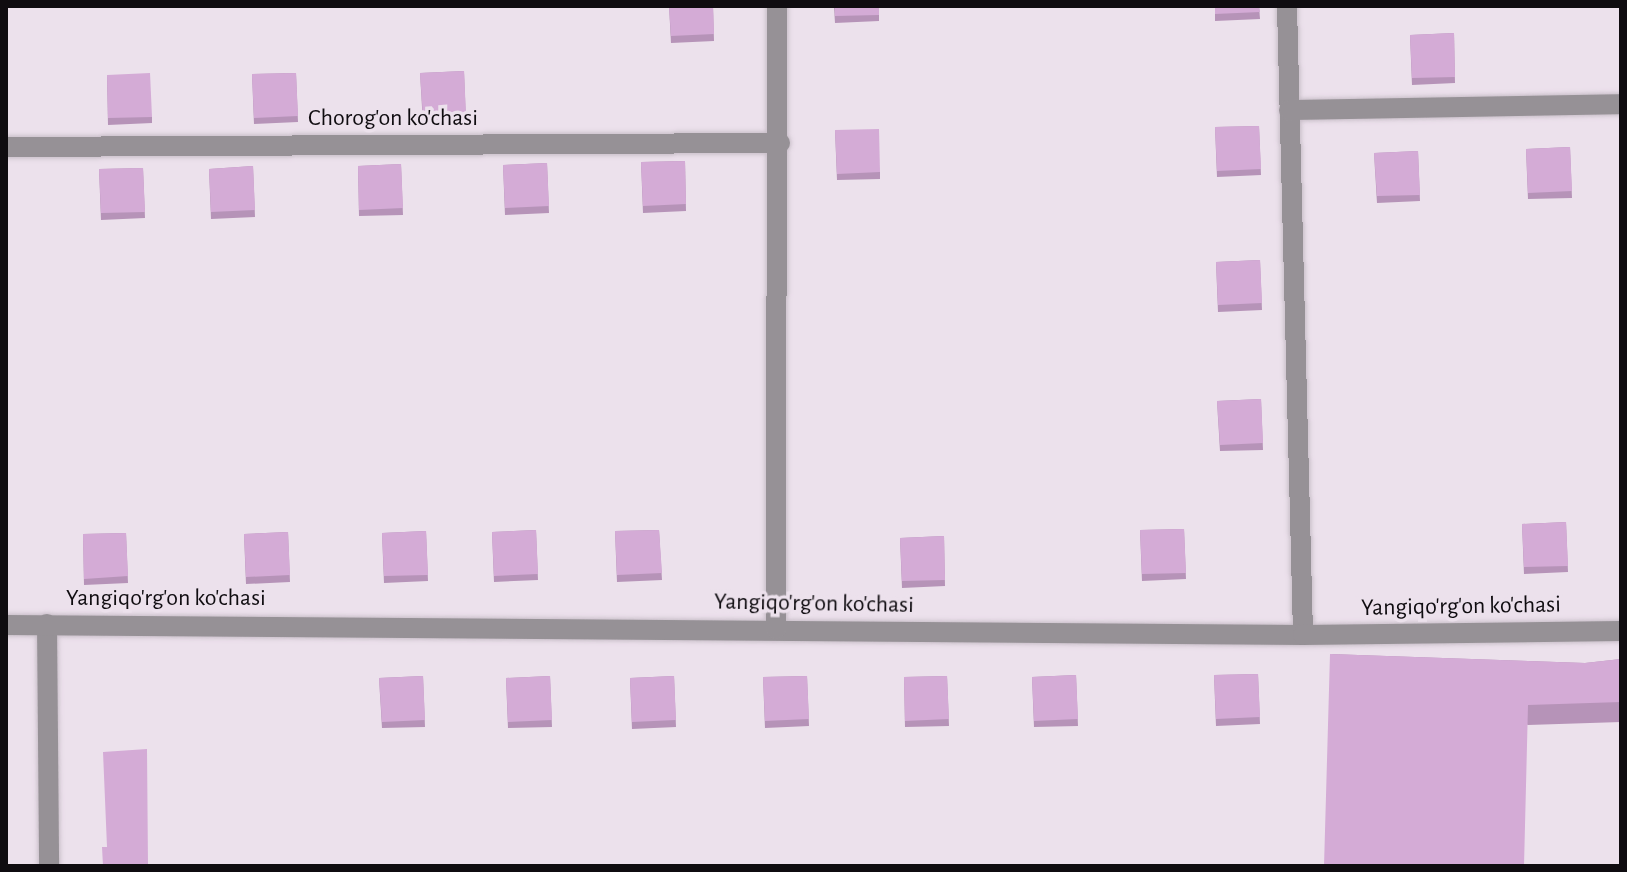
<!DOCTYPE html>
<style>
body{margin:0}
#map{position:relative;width:1627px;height:872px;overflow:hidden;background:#ece1ec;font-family:"Alegreya Sans",sans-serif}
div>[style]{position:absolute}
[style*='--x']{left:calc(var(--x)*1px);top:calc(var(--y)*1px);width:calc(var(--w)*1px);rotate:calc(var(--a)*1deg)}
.roads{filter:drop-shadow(0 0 2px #c9bfc9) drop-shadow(0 0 2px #c9bfc9)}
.street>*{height:20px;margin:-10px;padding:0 10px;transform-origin:10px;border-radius:10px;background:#969196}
.wall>*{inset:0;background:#b693b8}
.building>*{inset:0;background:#d4abd6}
span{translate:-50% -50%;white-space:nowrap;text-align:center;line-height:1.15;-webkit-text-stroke:7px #ece1ec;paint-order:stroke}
.street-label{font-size:24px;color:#0f0c10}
.frame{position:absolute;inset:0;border:8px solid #0f0c10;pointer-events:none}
</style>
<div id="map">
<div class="roads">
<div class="street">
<i style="--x:1287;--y:6;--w:629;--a:88.54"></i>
<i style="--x:1289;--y:110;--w:332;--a:-1"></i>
<i style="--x:6;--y:147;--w:774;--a:-0.3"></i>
<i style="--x:47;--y:624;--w:242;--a:89.5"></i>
<i style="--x:6;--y:625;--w:1297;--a:0.44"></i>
<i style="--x:1303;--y:635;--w:318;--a:-0.7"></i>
<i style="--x:776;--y:629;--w:623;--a:-89.91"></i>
</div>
</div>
<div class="wall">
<i style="clip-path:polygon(669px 6px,713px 6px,714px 41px,671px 43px)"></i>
<i style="clip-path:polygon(834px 6px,879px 6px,879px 21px,835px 23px)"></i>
<i style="clip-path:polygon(1215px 6px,1259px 6px,1260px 19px,1215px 21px)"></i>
<i style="clip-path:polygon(1454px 33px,1455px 83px,1412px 85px,1410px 35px)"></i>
<i style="clip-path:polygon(464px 71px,466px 122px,423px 124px,420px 73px)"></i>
<i style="clip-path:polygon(296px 73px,298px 122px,254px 124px,252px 74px)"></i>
<i style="clip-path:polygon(107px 75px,152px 117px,152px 123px,108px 125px)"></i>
<i style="clip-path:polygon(1259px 126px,1261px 175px,1217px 177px,1215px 127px)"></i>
<i style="clip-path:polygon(835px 130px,880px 172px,880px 179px,837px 180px)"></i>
<i style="clip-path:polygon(1570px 147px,1572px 198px,1528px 199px,1526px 149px)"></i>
<i style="clip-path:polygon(1418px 151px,1420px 201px,1377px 203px,1374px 153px)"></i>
<i style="clip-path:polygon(685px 161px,686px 211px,643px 213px,641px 162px)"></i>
<i style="clip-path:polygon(547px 163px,549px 213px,505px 215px,503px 165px)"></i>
<i style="clip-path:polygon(401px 164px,403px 215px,359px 216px,358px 166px)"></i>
<i style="clip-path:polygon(253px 166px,255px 217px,211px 219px,209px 169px)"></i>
<i style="clip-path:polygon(143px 168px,145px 218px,101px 220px,99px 169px)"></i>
<i style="clip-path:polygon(1260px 260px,1262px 310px,1218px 312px,1216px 262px)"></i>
<i style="clip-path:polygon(1261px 399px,1263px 450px,1220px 451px,1217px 401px)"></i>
<i style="clip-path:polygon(1566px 522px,1568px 572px,1524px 574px,1522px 524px)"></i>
<i style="clip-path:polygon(1184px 529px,1186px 579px,1142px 581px,1140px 530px)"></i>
<i style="clip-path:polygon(536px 530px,538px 580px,494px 582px,492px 532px)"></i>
<i style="clip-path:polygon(659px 530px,662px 580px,617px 582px,615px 531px)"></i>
<i style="clip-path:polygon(426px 531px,428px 581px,384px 583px,382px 533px)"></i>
<i style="clip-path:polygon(288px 532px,290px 582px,246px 584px,244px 534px)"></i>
<i style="clip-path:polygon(126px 533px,128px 583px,84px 585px,83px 534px)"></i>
<i style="clip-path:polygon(944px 536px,945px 586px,902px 588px,900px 538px)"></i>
<i style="clip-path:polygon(1330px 654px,1585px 663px,1621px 659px,1621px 722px,1528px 725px)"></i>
<i style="clip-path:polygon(1258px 674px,1260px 724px,1216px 726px,1214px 675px)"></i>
<i style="clip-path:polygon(1076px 675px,1078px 726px,1034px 727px,1032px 677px)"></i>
<i style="clip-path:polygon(423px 676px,425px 727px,382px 728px,379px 678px)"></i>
<i style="clip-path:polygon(550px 676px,552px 727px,508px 728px,506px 678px)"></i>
<i style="clip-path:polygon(674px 676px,676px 727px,632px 729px,630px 678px)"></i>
<i style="clip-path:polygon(807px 676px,809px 726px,765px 728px,763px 677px)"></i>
<i style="clip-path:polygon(947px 676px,949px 726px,905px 727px,904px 677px)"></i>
</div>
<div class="building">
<i style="clip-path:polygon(669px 6px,713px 6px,714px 34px,671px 36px)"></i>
<i style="clip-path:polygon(835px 6px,879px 6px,879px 15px,835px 16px)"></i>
<i style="clip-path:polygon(1215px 6px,1259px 6px,1260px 12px,1215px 14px)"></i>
<i style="clip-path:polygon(1454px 33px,1455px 77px,1412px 78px,1410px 35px)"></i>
<i style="clip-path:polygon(464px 71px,466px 115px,423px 117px,420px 73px)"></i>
<i style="clip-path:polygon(150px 73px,152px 117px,108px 118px,107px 75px)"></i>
<i style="clip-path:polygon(296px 73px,298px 116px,254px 118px,252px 74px)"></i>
<i style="clip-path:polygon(1259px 126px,1261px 169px,1217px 171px,1215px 127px)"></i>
<i style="clip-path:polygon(879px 129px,880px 172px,837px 174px,835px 130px)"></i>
<i style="clip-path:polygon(1570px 147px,1572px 191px,1528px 193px,1526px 149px)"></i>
<i style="clip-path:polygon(1418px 151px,1420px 195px,1377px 196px,1374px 153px)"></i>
<i style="clip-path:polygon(685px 161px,686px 204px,643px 206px,641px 162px)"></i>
<i style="clip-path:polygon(547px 163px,549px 206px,505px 208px,503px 165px)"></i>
<i style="clip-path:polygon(401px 164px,403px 208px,359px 210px,358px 166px)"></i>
<i style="clip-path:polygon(253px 166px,255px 210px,211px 212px,209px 169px)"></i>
<i style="clip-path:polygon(143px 168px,145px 212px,101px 213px,99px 169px)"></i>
<i style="clip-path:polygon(1260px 260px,1262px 303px,1218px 305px,1216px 262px)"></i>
<i style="clip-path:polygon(1261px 399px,1263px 443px,1220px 445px,1217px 401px)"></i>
<i style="clip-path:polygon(1566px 522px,1568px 566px,1524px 567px,1522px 524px)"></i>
<i style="clip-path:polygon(1184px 529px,1186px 573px,1142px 574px,1140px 530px)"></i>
<i style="clip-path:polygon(536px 530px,538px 574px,494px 576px,492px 532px)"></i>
<i style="clip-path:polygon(659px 530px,662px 573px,617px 575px,615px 531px)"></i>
<i style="clip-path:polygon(426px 531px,428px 575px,384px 576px,382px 533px)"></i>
<i style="clip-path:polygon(288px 532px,290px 575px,246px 577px,244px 534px)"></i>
<i style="clip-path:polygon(126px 533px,128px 576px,84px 579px,83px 534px)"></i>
<i style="clip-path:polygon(944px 536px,945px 580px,902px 581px,900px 538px)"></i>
<i style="clip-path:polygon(1330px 654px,1585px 663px,1621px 659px,1621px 702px,1528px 705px,1524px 866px,1324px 866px)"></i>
<i style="clip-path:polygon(1258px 674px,1260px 717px,1216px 719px,1214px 675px)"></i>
<i style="clip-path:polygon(1076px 675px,1078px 719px,1034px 721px,1032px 677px)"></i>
<i style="clip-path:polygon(423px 676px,425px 720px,382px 722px,379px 678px)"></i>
<i style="clip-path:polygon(550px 676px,552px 720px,508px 722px,506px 678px)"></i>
<i style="clip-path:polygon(674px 676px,676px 720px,632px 722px,630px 678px)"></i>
<i style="clip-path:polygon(807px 676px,809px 719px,765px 721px,763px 677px)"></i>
<i style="clip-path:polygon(947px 676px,949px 719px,905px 721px,904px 677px)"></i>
<i style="clip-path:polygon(147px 749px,148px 866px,103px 866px,102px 847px,107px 847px,103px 752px)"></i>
</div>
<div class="street-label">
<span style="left:393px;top:119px">Chorog'on ko'chasi</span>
<span style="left:166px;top:599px">Yangiqo'rg'on ko'chasi</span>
<span style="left:814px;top:604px;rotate:1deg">Yangiqo'rg'on ko'chasi</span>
<span style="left:1461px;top:607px;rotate:-1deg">Yangiqo'rg'on ko'chasi</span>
</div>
<div class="frame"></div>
</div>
